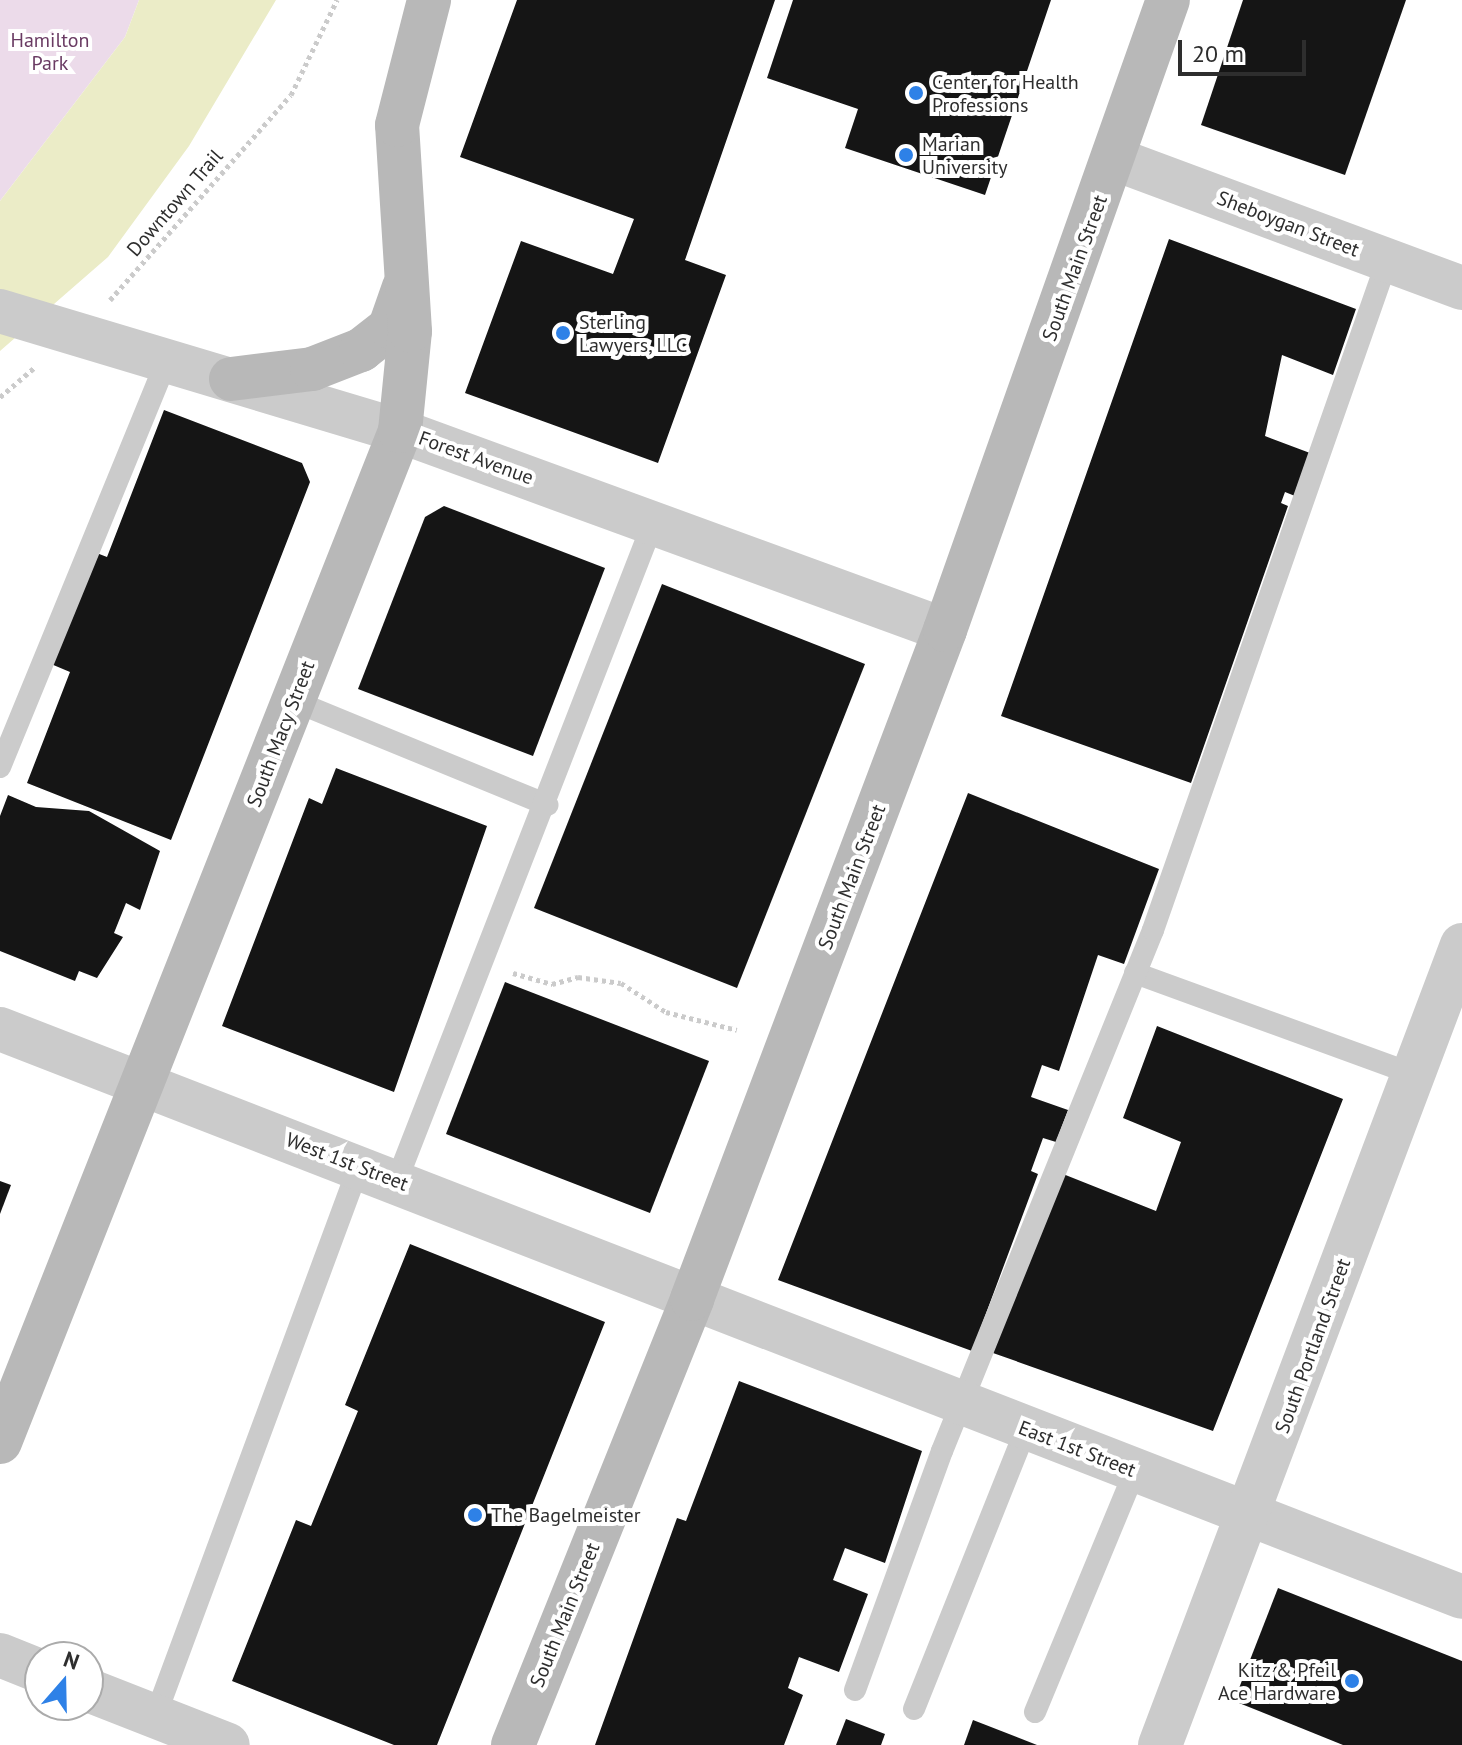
<!DOCTYPE html>
<style>
body{margin:0}
#map{position:relative;width:1462px;height:1745px;overflow:hidden;background:#fff;font-family:"PT Sans",sans-serif}
div>[style]{position:absolute}
[style*='--x']{left:calc(var(--x)*1px);top:calc(var(--y)*1px);width:calc(var(--w)*1px);rotate:calc(var(--a)*1deg)}
.green>*{inset:0;background:#ecdbea}
.water>*{inset:0;background:#ebecc7}
.building>*{inset:0;background:#151515}
.path>*{height:5px;margin-top:-2.5px;transform-origin:0;background:repeating-linear-gradient(90deg,#cbcbcb 0 4px,transparent 0 8px)}
.lane>*{height:22px;margin:-11px;padding:0 11px;transform-origin:11px;border-radius:11px;background:#cbcbcb}
.street>*{height:44px;margin:-22px;padding:0 22px;transform-origin:22px;border-radius:22px;background:#cbcbcb}
.secondary>*{height:44px;margin:-22px;padding:0 22px;transform-origin:22px;border-radius:22px;background:#b8b8b8}
.dots>*{width:22px;height:22px;translate:-50% -50%;box-sizing:border-box;border:4px solid #fff;border-radius:50%}
span{translate:-50% -50%;white-space:nowrap;text-align:center;line-height:1.15;-webkit-text-stroke:8px #fff;paint-order:stroke}
.park-label{font-size:20px;color:#6a3b63}
.poi-label{font-size:20px;color:#2e2e2e}
.left{translate:0 -50%;text-align:left}
.right{translate:-100% -50%;text-align:right}
.street-label{font-size:20px;color:#2e2e2e}
.north{position:absolute;left:24px;top:1641px;width:80px;height:80px;box-sizing:border-box;background:#fff;border:2px solid #ababab;border-radius:50%;rotate:20deg;font-size:22px;font-weight:700;line-height:32px;text-align:center;color:#2e2e2e}
.north::after{content:'';display:block;margin:auto;width:28px;height:36px;background:#2e81e7;clip-path:polygon(50% 0,100% 100%,50% 72%,0 100%)}
.scale{position:absolute;left:1178px;top:40px;width:128px;height:36px;box-sizing:border-box;border:4px solid #2e2e2e;border-top:0;padding-left:10px;font-size:24px;line-height:28px;white-space:nowrap;color:#2e2e2e;-webkit-text-stroke:6px #fff;paint-order:stroke}
</style>
<div id="map">
<div class="green">
<i style="clip-path:polygon(0 0,139px 0,125px 37px,0 201px)"></i>
</div>
<div class="water">
<i style="clip-path:polygon(139px 0,276px 0,189px 146px,108px 257px,0 351px,0 201px,125px 37px)"></i>
</div>
<div class="building">
<i style="clip-path:polygon(517px 0,775px 0,685px 260px,726px 275px,658px 463px,465px 393px,521px 241px,613px 274px,634px 219px,460px 157px)"></i>
<i style="clip-path:polygon(793px 0,1051px 0,985px 195px,845px 148px,858px 109px,767px 78px)"></i>
<i style="clip-path:polygon(1243px 0,1406px 0,1345px 175px,1201px 125px)"></i>
<i style="clip-path:polygon(1169px 239px,1356px 309px,1333px 375px,1282px 355px,1265px 436px,1310px 453px,1295px 496px,1285px 492px,1281px 503px,1288px 506px,1191px 783px,1001px 716px)"></i>
<i style="clip-path:polygon(164px 410px,302px 463px,310px 482px,171px 840px,27px 783px,70px 672px,51px 664px,94px 552px,107px 557px)"></i>
<i style="clip-path:polygon(444px 506px,605px 568px,533px 756px,358px 689px,425px 517px)"></i>
<i style="clip-path:polygon(662px 584px,865px 664px,737px 988px,534px 908px)"></i>
<i style="clip-path:polygon(336px 768px,487px 826px,394px 1092px,222px 1026px,309px 798px,322px 804px)"></i>
<i style="clip-path:polygon(968px 793px,1159px 869px,1124px 964px,1098px 955px,1059px 1071px,1042px 1065px,1031px 1097px,1068px 1110px,1056px 1142px,1043px 1138px,1031px 1171px,1038px 1174px,972px 1351px,778px 1280px)"></i>
<i style="clip-path:polygon(8px 795px,36px 807px,89px 811px,160px 851px,140px 910px,126px 903px,114px 933px,123px 937px,97px 978px,79px 971px,75px 981px,0 951px,0 816px)"></i>
<i style="clip-path:polygon(505px 982px,709px 1061px,650px 1213px,446px 1134px)"></i>
<i style="clip-path:polygon(1157px 1026px,1343px 1099px,1213px 1431px,993px 1353px,1063px 1174px,1156px 1211px,1181px 1142px,1123px 1118px)"></i>
<i style="clip-path:polygon(0 1181px,11px 1185px,0 1214px)"></i>
<i style="clip-path:polygon(410px 1244px,605px 1322px,437px 1745px,394px 1745px,232px 1681px,296px 1520px,311px 1526px,358px 1411px,345px 1405px)"></i>
<i style="clip-path:polygon(739px 1381px,922px 1451px,885px 1563px,845px 1548px,833px 1580px,868px 1594px,839px 1672px,799px 1657px,788px 1688px,803px 1695px,784px 1745px,595px 1745px,677px 1518px,686px 1521px)"></i>
<i style="clip-path:polygon(1278px 1588px,1462px 1661px,1462px 1745px,1343px 1745px,1234px 1701px)"></i>
<i style="clip-path:polygon(846px 1719px,885px 1734px,881px 1745px,836px 1745px)"></i>
<i style="clip-path:polygon(973px 1720px,1037px 1745px,964px 1745px)"></i>
</div>
<div class="path">
<i style="--x:110;--y:300;--w:273;--a:-48.6"></i>
<i style="--x:291;--y:95;--w:106;--a:-64.2"></i>
<i style="--x:0;--y:397;--w:45;--a:-40.5"></i>
<i style="--x:513;--y:973;--w:41;--a:15.8"></i>
<i style="--x:552;--y:984;--w:27;--a:-15"></i>
<i style="--x:578;--y:977;--w:43;--a:7.9"></i>
<i style="--x:621;--y:983;--w:54;--a:32.8"></i>
<i style="--x:666;--y:1012;--w:73;--a:14.2"></i>
</div>
<div class="lane">
<i style="--x:294;--y:701;--w:274;--a:22.3"></i>
<i style="--x:0;--y:767;--w:441;--a:-67.7"></i>
<i style="--x:1135;--y:973;--w:298;--a:20"></i>
<i style="--x:397;--y:1180;--w:705;--a:-68.71"></i>
<i style="--x:855;--y:1690;--w:254;--a:-70"></i>
<i style="--x:942;--y:1451;--w:562;--a:-67.95"></i>
<i style="--x:1153;--y:930;--w:709;--a:-70.72"></i>
<i style="--x:914;--y:1709;--w:302;--a:-68.2"></i>
<i style="--x:1035;--y:1712;--w:261;--a:-67.5"></i>
<i style="--x:155;--y:1717;--w:588;--a:-69.68"></i>
</div>
<div class="street">
<i style="--x:1115;--y:159;--w:370;--a:20.4"></i>
<i style="--x:0;--y:311;--w:418;--a:16.7"></i>
<i style="--x:400;--y:431;--w:580;--a:20.06"></i>
<i style="--x:0;--y:1029;--w:1568;--a:21.23"></i>
<i style="--x:0;--y:1655;--w:43;--a:21.8"></i>
<i style="--x:88;--y:1690;--w:150;--a:21.4"></i>
<i style="--x:1160;--y:1745;--w:855;--a:-69.32"></i>
</div>
<div class="secondary">
<i style="--x:231;--y:379;--w:82;--a:-7"></i>
<i style="--x:312;--y:369;--w:53;--a:-21.2"></i>
<i style="--x:361;--y:350;--w:37;--a:-38"></i>
<i style="--x:390;--y:327;--w:42;--a:-70.7"></i>
<i style="--x:0;--y:1442;--w:1087;--a:-68.41"></i>
<i style="--x:400;--y:431;--w:100;--a:-84.3"></i>
<i style="--x:410;--y:331;--w:206;--a:-93.6"></i>
<i style="--x:397;--y:125;--w:129;--a:-75.6"></i>
<i style="--x:513;--y:1745;--w:481;--a:-68.1"></i>
<i style="--x:692;--y:1299;--w:715;--a:-69.28"></i>
<i style="--x:945;--y:630;--w:668;--a:-70.51"></i>
</div>
<div class="dots">
<i style="left:916px;top:93px;background:#2e81e7"></i>
<i style="left:906px;top:155px;background:#2e81e7"></i>
<i style="left:563px;top:333px;background:#2e81e7"></i>
<i style="left:475px;top:1515px;background:#2e81e7"></i>
<i style="left:1352px;top:1681px;background:#2e81e7"></i>
</div>
<div class="park-label">
<span style="left:50px;top:52px">Hamilton<br>Park</span>
</div>
<div class="poi-label">
<span class="left" style="left:932px;top:94px">Center for Health<br>Professions</span>
<span class="left" style="left:922px;top:156px">Marian<br>University</span>
<span class="left" style="left:579px;top:334px">Sterling<br>Lawyers, LLC</span>
<span class="left" style="left:491px;top:1515px">The Bagelmeister</span>
<span class="right" style="left:1336px;top:1682px">Kitz &amp; Pfeil<br>Ace Hardware</span>
</div>
<div class="street-label">
<span style="left:175px;top:203px;rotate:-49deg">Downtown Trail</span>
<span style="left:1288px;top:224px;rotate:21deg">Sheboygan Street</span>
<span style="left:1075px;top:268px;rotate:-70deg">South Main Street</span>
<span style="left:476px;top:458px;rotate:20deg">Forest Avenue</span>
<span style="left:281px;top:734px;rotate:-69deg">South Macy Street</span>
<span style="left:852px;top:877px;rotate:-69deg">South Main Street</span>
<span style="left:347px;top:1162px;rotate:21deg">West 1st Street</span>
<span style="left:1313px;top:1346px;rotate:-70deg">South Portland Street</span>
<span style="left:1077px;top:1449px;rotate:21deg">East 1st Street</span>
<span style="left:565px;top:1615px;rotate:-68deg">South Main Street</span>
</div>
<div class="north">N</div>
<div class="scale">20 m</div>
</div>
